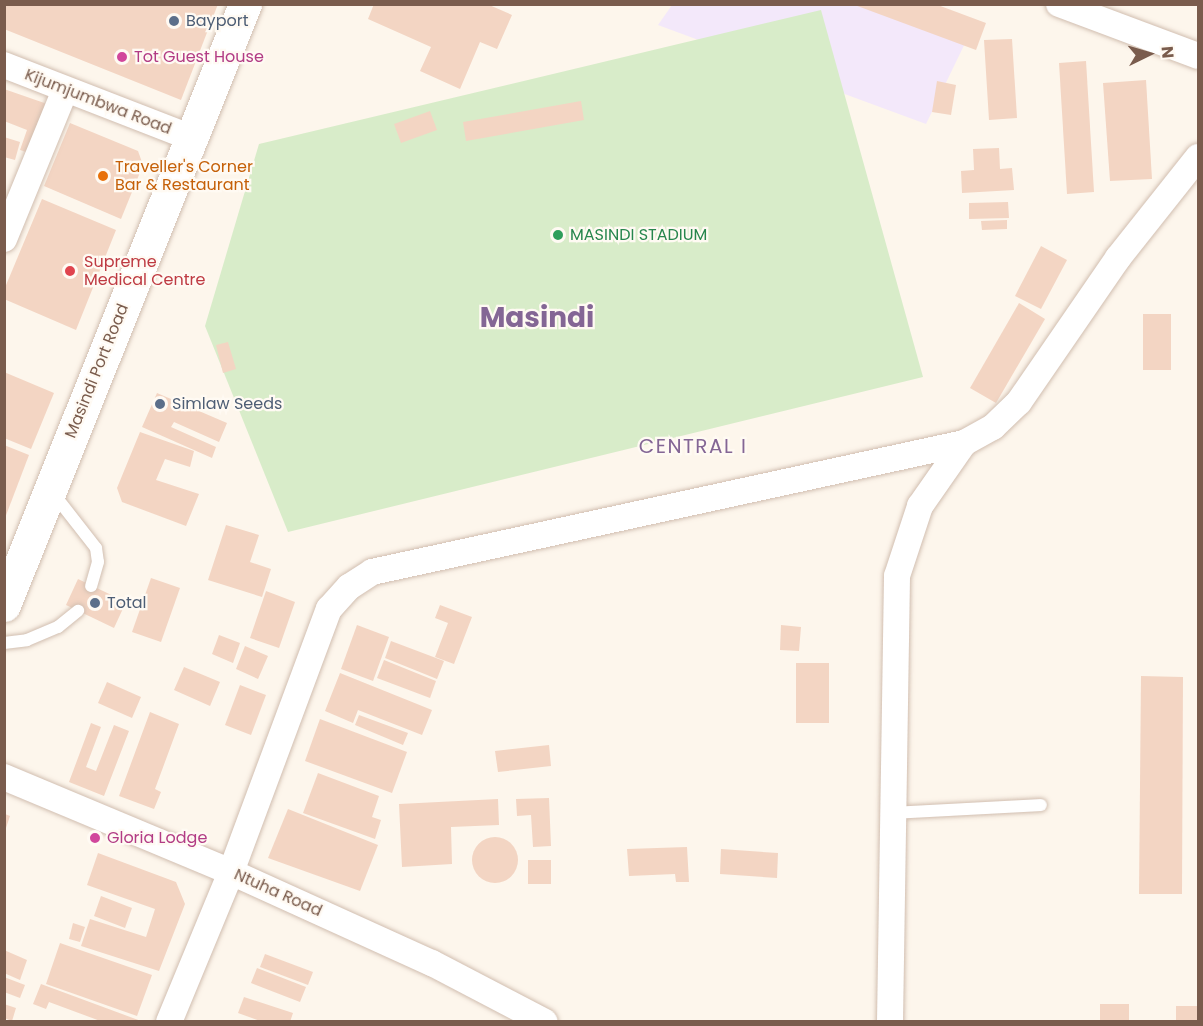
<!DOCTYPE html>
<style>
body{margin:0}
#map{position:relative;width:1203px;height:1026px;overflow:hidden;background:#fdf6ec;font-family:Poppins,sans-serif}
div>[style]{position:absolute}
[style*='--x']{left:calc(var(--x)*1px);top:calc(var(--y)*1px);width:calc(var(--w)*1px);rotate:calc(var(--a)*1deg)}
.education>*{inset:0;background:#f3e8fa}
.green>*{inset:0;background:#d8ecc9}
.building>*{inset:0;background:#f3d5c3}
.round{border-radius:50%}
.roads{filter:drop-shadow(0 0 2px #d1beb0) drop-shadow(0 0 2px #d1beb0)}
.service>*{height:12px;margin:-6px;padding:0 6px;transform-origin:6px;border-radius:6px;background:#fff}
.minor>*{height:26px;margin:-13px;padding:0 13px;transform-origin:13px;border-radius:13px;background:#fff}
.secondary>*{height:33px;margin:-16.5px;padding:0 16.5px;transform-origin:16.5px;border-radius:16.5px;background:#fff}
.dots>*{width:16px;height:16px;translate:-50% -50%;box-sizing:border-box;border:3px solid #fffaf3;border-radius:50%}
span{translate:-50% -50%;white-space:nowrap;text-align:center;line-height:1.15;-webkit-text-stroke:4.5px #fffaf3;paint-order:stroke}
.service-label{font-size:16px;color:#4e5e75}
.left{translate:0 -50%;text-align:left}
.hotel-label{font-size:16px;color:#b23c85}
.street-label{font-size:16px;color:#7a5c4d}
.food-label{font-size:16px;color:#c56008}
.leisure-label{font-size:16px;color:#27864d}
.health-label{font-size:16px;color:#be3a42}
.quarter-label{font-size:20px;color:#846695;letter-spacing:1.5px}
.town-label{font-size:28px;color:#846695;font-weight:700}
.frame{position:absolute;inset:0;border:6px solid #7a5c4d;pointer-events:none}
.north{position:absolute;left:1119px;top:24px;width:60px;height:60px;-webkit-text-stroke:4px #fffaf3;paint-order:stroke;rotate:85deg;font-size:16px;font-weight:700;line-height:24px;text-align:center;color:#7a5c4d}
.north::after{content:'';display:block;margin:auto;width:21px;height:27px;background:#7a5c4d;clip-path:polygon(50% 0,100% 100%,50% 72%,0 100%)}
</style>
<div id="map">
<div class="education">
<i style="clip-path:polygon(903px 4px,969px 35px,926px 124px,658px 25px,672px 5px)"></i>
</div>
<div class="green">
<i style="clip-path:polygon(821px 10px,923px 377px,288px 532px,205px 326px,259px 144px)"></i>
</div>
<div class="building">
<i style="clip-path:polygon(4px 4px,218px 4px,181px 100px,4px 29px)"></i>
<i style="clip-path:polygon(374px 4px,487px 4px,512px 15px,497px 49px,480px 42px,460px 89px,420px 71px,431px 47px,368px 19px)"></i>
<i style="clip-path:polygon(852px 4px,935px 4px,986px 23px,976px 50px)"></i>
<i style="clip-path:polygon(1012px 39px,1017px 118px,989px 120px,984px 40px)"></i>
<i style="clip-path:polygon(1086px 61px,1094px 192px,1067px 194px,1059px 63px)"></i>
<i style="clip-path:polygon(1146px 80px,1152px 179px,1110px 181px,1103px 83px)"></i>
<i style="clip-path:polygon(937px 81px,956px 85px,951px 115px,932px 112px)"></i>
<i style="clip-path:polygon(4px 89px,53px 106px,35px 155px,20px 150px,27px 130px,4px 121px)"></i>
<i style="clip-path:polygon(581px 101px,584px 120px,466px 141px,463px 122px)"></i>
<i style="clip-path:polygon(430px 111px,437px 130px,401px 143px,394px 124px)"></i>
<i style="clip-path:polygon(70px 123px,138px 151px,143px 165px,121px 219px,44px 186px)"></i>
<i style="clip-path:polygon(4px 137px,20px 142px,15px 160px,4px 157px)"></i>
<i style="clip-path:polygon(999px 148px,1000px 169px,1012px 168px,1014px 190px,962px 193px,961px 171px,974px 170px,973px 149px)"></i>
<i style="clip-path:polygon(42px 199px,116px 230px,76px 330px,4px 299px,4px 290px)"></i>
<i style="clip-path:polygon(1008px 202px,1009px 218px,969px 219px,969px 203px)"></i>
<i style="clip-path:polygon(1007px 220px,1007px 229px,982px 230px,981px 221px)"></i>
<i style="clip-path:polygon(1041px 246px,1067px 260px,1041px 309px,1015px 296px)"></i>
<i style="clip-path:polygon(1019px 303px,1045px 319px,996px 403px,970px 388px)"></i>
<i style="clip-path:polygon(1143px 314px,1171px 314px,1171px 370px,1143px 370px)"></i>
<i style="clip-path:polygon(228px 342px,236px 369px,223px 373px,216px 345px)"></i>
<i style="clip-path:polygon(4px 372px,54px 393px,31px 449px,4px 438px)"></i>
<i style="clip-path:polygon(157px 393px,227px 423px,219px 442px,174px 422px,171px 427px,216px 447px,212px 458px,142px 427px)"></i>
<i style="clip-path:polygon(140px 432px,194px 451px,190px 467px,165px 459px,156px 480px,199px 494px,186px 526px,122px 502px,117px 488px)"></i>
<i style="clip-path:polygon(4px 445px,29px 455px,5px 518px,4px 518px)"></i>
<i style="clip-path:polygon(226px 525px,259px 535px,250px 562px,271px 569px,262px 597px,208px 580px)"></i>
<i style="clip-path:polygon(151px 578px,180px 588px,161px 642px,132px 632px)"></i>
<i style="clip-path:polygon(78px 579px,126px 602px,114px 628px,66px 605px)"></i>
<i style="clip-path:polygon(266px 591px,295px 602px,279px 648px,250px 638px)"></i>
<i style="clip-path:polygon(440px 605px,472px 617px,454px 664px,435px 657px,448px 623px,435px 618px)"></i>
<i style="clip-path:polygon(357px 625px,389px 637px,373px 681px,341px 669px)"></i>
<i style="clip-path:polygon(781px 625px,801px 627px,799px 651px,780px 650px)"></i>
<i style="clip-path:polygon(219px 635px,240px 643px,233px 663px,212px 654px)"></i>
<i style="clip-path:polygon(391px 641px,444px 661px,437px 679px,385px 658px)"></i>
<i style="clip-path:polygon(245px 646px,268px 656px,258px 679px,236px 669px)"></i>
<i style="clip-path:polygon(384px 660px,436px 681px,430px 698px,377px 678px)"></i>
<i style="clip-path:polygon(796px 663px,829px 663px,829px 723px,796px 723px)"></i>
<i style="clip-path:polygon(184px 667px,220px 682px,210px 706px,174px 690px)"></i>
<i style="clip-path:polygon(340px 673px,432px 710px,422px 735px,358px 710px,353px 723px,325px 711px)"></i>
<i style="clip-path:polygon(1141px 676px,1183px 677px,1182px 894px,1139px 894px)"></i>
<i style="clip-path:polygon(107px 682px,141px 697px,132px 718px,98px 703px)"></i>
<i style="clip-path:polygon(240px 685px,266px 695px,251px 735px,225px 725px)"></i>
<i style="clip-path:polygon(150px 712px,179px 724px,155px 789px,161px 792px,154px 809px,119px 796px)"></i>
<i style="clip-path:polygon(359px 715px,408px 733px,403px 745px,355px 725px)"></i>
<i style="clip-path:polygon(320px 719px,407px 752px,392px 793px,305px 761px)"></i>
<i style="clip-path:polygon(91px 723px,101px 727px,86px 767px,96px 771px,114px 725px,129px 731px,104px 796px,69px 782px)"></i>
<i style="clip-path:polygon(549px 745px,551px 766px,498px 772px,495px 751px)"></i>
<i style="clip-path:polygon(318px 773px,379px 796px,372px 817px,381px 820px,375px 839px,303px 813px)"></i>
<i style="clip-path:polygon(549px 798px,551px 846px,533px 847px,531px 815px,517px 816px,516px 799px)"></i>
<i style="clip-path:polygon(498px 799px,499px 825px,451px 827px,452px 864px,402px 867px,399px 804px)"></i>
<i style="clip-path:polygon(288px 809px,378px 845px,360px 891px,268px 858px)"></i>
<i style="clip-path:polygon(5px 814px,10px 816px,5px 831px)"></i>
<i class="round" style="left:472px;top:837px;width:46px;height:46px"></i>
<i style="clip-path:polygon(687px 847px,689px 882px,676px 882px,675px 874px,629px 876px,627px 849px)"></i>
<i style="clip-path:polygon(721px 849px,778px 853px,777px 878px,720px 874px)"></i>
<i style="clip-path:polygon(98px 853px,176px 882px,185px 904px,159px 971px,81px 946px,90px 919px,146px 937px,155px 909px,87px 885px)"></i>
<i style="clip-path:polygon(528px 860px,551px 860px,551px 884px,528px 884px)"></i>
<i style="clip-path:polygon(101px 896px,132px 908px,125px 928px,94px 916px)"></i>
<i style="clip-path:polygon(73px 923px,85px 927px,80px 942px,69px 939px)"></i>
<i style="clip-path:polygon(60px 943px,152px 975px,137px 1016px,46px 984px)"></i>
<i style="clip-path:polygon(4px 950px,27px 960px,20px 980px,4px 973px)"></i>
<i style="clip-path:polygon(265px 954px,313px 972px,308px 985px,260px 967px)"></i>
<i style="clip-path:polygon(257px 968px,306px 987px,300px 1002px,251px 983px)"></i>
<i style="clip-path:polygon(4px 977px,25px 985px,20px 998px,4px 992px)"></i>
<i style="clip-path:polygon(41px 984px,141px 1021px,141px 1022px,103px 1022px,49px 1002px,46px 1009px,33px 1004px)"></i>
<i style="clip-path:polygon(244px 997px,293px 1013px,290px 1022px,263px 1022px,238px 1013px)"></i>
<i style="clip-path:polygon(4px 1004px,16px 1008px,12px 1021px,4px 1018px)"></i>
<i style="clip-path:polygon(1100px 1004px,1129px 1004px,1129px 1022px,1100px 1022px)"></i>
<i style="clip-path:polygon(1176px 1006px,1198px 1006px,1198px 1022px,1176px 1022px)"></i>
</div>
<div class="roads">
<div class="service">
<i style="--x:53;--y:493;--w:70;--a:52"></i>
<i style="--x:96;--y:548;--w:14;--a:82"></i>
<i style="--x:98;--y:562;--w:25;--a:106"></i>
<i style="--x:4;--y:643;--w:23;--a:-7"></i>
<i style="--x:27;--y:640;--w:34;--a:-23"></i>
<i style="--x:58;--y:627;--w:26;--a:-39"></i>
<i style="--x:893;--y:813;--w:148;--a:-3.1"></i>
</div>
<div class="minor">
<i style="--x:1059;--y:4;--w:148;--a:20.5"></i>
<i style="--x:4;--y:65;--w:202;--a:21.2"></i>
<i style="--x:4;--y:239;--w:161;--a:-67.7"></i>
<i style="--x:4;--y:777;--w:246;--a:22.7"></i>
<i style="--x:231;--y:872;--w:221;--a:24.4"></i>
<i style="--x:432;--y:963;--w:127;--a:27.6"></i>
<i style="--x:169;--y:1022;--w:162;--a:-67.5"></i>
<i style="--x:231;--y:872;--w:281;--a:-69.6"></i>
<i style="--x:329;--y:609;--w:30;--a:-48"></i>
<i style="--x:349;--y:587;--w:27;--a:-33"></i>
<i style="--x:372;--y:572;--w:606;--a:-12.29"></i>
<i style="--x:964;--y:443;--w:33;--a:-29"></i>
<i style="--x:993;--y:427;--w:36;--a:-44"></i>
<i style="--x:1019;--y:402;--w:175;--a:-55.5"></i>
<i style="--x:1118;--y:258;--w:129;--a:-51.6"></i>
<i style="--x:890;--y:1022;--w:446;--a:-89.1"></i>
<i style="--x:897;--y:576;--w:74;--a:-71.8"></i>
<i style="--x:920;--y:506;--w:77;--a:-55.1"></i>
</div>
<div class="secondary">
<i style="--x:4;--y:605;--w:648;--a:-68.15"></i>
</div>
</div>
<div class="dots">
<i style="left:174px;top:21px;background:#5c6f8a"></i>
<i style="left:122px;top:57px;background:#d1479c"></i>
<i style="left:103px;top:176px;background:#e8710a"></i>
<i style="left:558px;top:235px;background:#2e9e5b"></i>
<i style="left:70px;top:271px;background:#e0444e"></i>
<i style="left:160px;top:404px;background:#5c6f8a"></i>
<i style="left:95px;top:603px;background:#5c6f8a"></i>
<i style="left:95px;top:838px;background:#d1479c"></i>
</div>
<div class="service-label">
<span class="left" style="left:186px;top:21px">Bayport</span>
<span class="left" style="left:172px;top:404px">Simlaw Seeds</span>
<span class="left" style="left:107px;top:603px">Total</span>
</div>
<div class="hotel-label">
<span class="left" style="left:134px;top:57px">Tot Guest House</span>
<span class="left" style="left:107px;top:838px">Gloria Lodge</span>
</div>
<div class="street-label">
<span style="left:98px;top:102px;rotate:21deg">Kijumjumbwa Road</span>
<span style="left:97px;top:371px;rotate:-68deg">Masindi Port Road</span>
<span style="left:278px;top:893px;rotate:24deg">Ntuha Road</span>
</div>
<div class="food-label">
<span class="left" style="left:115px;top:176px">Traveller's Corner<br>Bar &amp; Restaurant</span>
</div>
<div class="leisure-label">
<span class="left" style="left:570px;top:235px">MASINDI STADIUM</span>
</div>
<div class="health-label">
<span class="left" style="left:84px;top:271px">Supreme<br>Medical Centre</span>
</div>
<div class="quarter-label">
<span style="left:693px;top:446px">CENTRAL I</span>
</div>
<div class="town-label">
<span style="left:537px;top:318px">Masindi</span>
</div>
<div class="frame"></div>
<div class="north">N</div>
</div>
